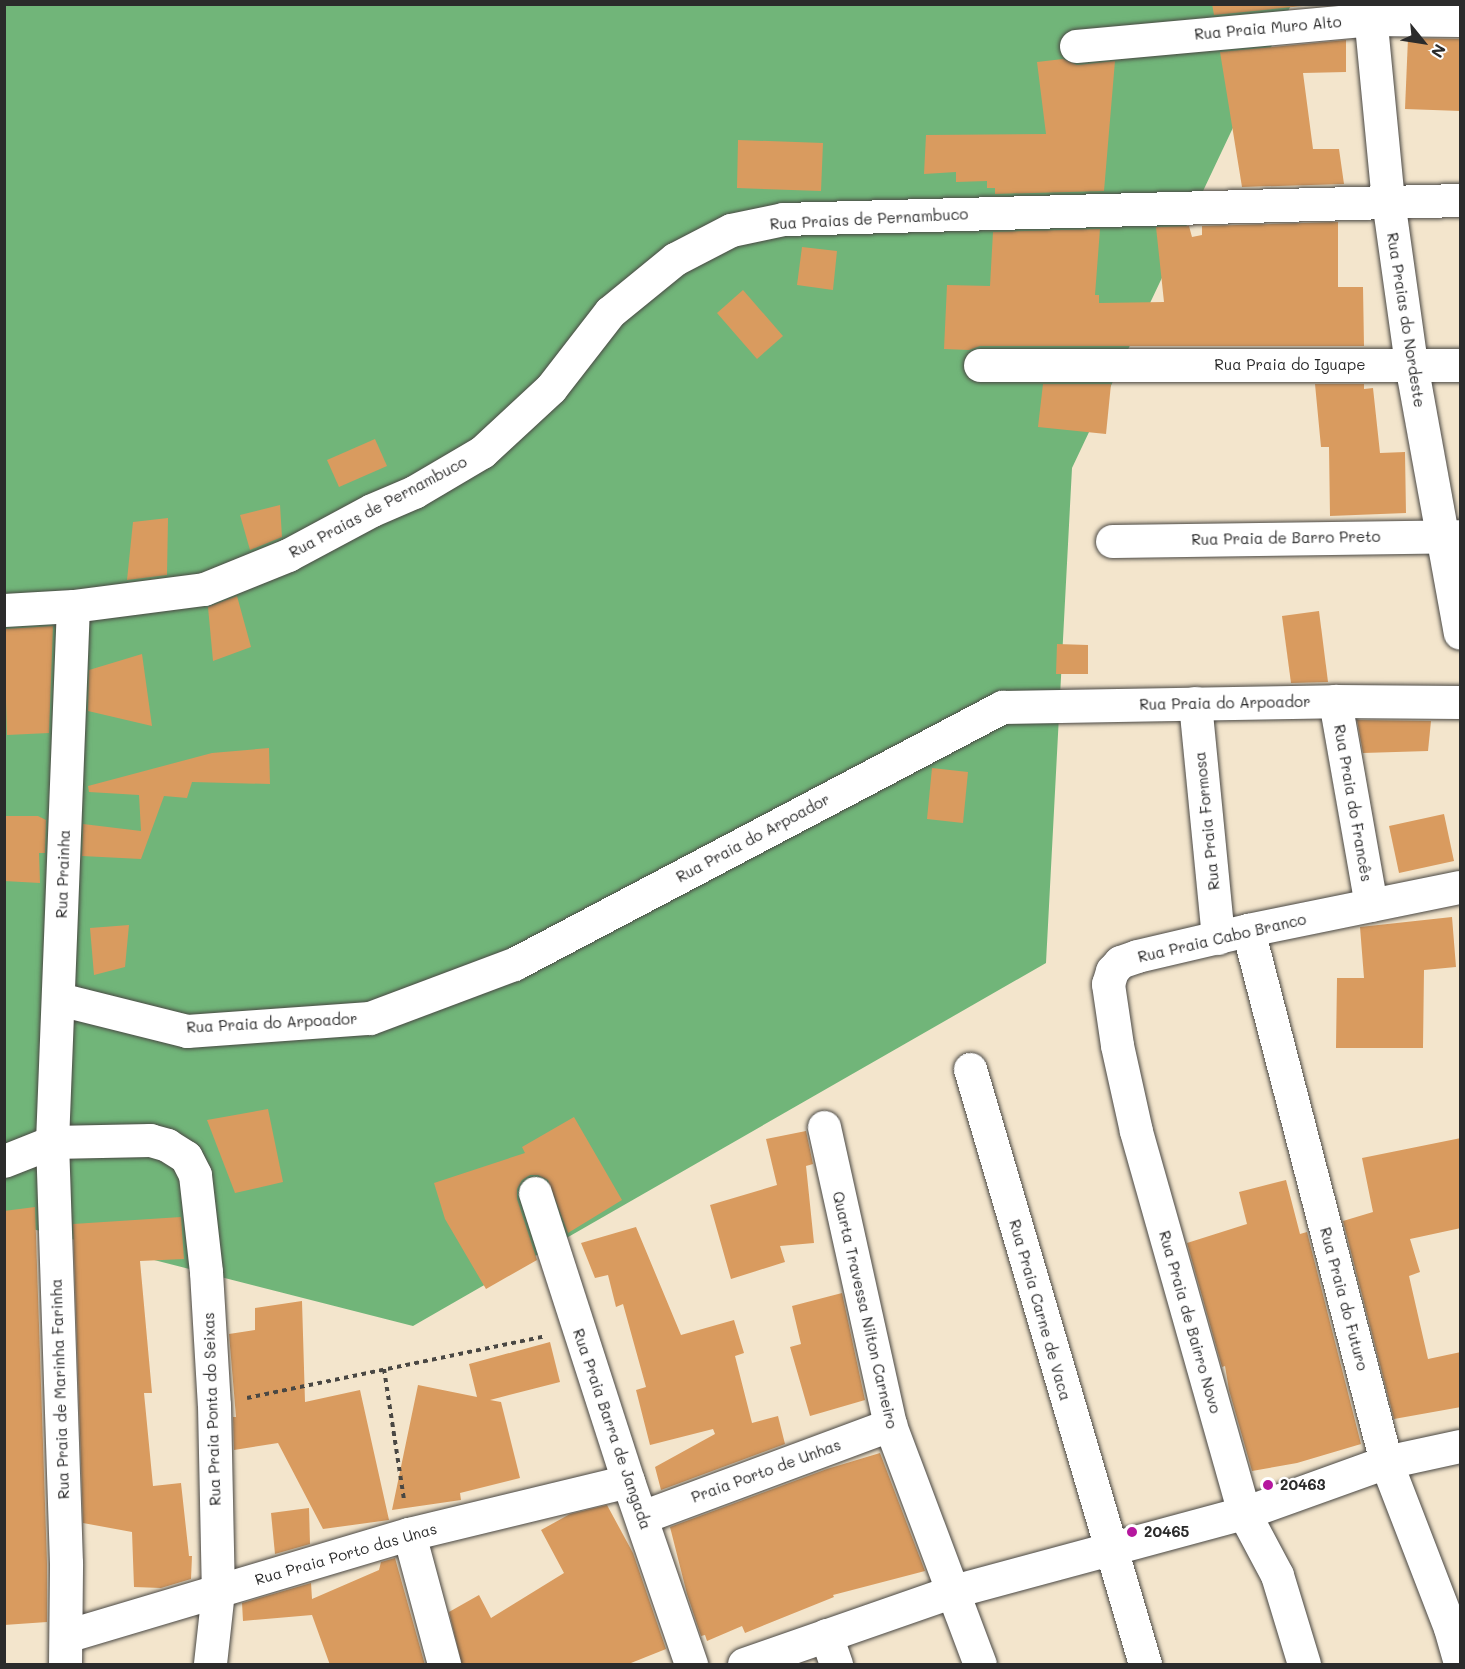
<!DOCTYPE html>
<meta charset="utf-8">
<style>
body{margin:0}
#map{position:relative;width:1465px;height:1669px;overflow:hidden;background:#f3e5cc;font-family:Mali,sans-serif}
div>[style]{position:absolute}
[style*='--x']{left:calc(var(--x)*1px);top:calc(var(--y)*1px);width:calc(var(--w)*1px);rotate:calc(var(--a)*1deg)}
.forest>*{inset:0;background:#71b579}
.building>*{inset:0;background:#d99b5f}
.path>*{height:4px;margin-top:-2px;transform-origin:0;background:repeating-linear-gradient(90deg,#494743 0 4.5px,transparent 0 9px)}
.roads{filter:drop-shadow(0 0 2px #494743) drop-shadow(0 0 2px #494743)}
.street>*{height:33px;margin:-16.5px;padding:0 16.5px;transform-origin:16.5px;border-radius:16.5px;background:#fff}
.dots>*{width:16px;height:16px;translate:-50% -50%;box-sizing:border-box;border:3px solid #fff;border-radius:50%}
span{translate:-50% -50%;white-space:nowrap;text-align:center;line-height:1.15;-webkit-text-stroke:4.5px #fff;paint-order:stroke}
.street-label{font-size:15px;color:#2b2b2b}
.poi-label{font-size:15px;color:#2b2b2b;font-weight:700}
.left{translate:0 -50%;text-align:left}
.frame{position:absolute;inset:0;border:6px solid #2b2b2b;pointer-events:none}
.north{position:absolute;left:1393px;top:12px;width:60px;height:60px;-webkit-text-stroke:4px #fff;paint-order:stroke;rotate:120deg;font-size:16px;font-weight:700;line-height:24px;text-align:center;color:#2b2b2b}
.north::after{content:'';display:block;margin:auto;width:21px;height:27px;background:#2b2b2b;clip-path:polygon(50% 0,100% 100%,50% 72%,0 100%)}
</style>
<div id="map">
<div class="forest">
<i style="clip-path:polygon(4px 5px,1291px 5px,1072px 468px,1046px 963px,413px 1326px,5px 1222px)"></i>
</div>
<div class="building">
<i style="clip-path:polygon(1212px 4px,1323px 4px,1214px 15px)"></i>
<i style="clip-path:polygon(1408px 38px,1461px 39px,1461px 111px,1405px 109px)"></i>
<i style="clip-path:polygon(1346px 40px,1346px 72px,1303px 73px,1313px 149px,1339px 149px,1344px 184px,1242px 187px,1220px 52px)"></i>
<i style="clip-path:polygon(1063px 59px,1077px 65px,1115px 61px,1104px 191px,995px 194px,995px 188px,987px 188px,987px 181px,956px 182px,956px 172px,924px 174px,926px 135px,1046px 134px,1037px 62px)"></i>
<i style="clip-path:polygon(738px 140px,823px 143px,821px 191px,737px 188px)"></i>
<i style="clip-path:polygon(1338px 222px,1338px 287px,1363px 287px,1364px 346px,980px 346px,969px 350px,944px 349px,947px 285px,990px 286px,993px 232px,1100px 229px,1095px 295px,1099px 295px,1099px 303px,1164px 302px,1156px 227px,1189px 226px,1192px 237px,1202px 235px,1202px 226px)"></i>
<i style="clip-path:polygon(802px 247px,837px 251px,833px 290px,797px 285px)"></i>
<i style="clip-path:polygon(743px 290px,783px 336px,757px 359px,717px 313px)"></i>
<i style="clip-path:polygon(1043px 384px,1111px 384px,1106px 434px,1038px 427px)"></i>
<i style="clip-path:polygon(1315px 384px,1364px 384px,1364px 389px,1373px 388px,1380px 453px,1405px 452px,1406px 513px,1330px 516px,1329px 447px,1321px 447px)"></i>
<i style="clip-path:polygon(375px 439px,387px 466px,339px 487px,327px 460px)"></i>
<i style="clip-path:polygon(280px 505px,282px 537px,250px 550px,240px 515px)"></i>
<i style="clip-path:polygon(168px 518px,167px 575px,127px 580px,133px 522px)"></i>
<i style="clip-path:polygon(237px 596px,251px 647px,213px 661px,208px 607px)"></i>
<i style="clip-path:polygon(1319px 611px,1328px 682px,1291px 683px,1282px 616px)"></i>
<i style="clip-path:polygon(53px 626px,49px 733px,7px 735px,4px 629px)"></i>
<i style="clip-path:polygon(1057px 644px,1088px 645px,1088px 674px,1056px 674px)"></i>
<i style="clip-path:polygon(142px 654px,152px 726px,88px 711px,89px 670px)"></i>
<i style="clip-path:polygon(1357px 720px,1431px 721px,1428px 751px,1363px 753px)"></i>
<i style="clip-path:polygon(269px 748px,270px 784px,192px 782px,187px 798px,164px 796px,141px 859px,82px 856px,83px 824px,141px 831px,139px 795px,89px 792px,88px 786px,212px 753px)"></i>
<i style="clip-path:polygon(932px 768px,968px 772px,963px 823px,927px 819px)"></i>
<i style="clip-path:polygon(1444px 814px,1454px 861px,1399px 873px,1389px 826px)"></i>
<i style="clip-path:polygon(4px 816px,38px 816px,46px 820px,45px 853px,39px 853px,40px 883px,4px 881px)"></i>
<i style="clip-path:polygon(1452px 917px,1456px 967px,1424px 970px,1423px 1048px,1336px 1048px,1337px 978px,1364px 978px,1360px 927px)"></i>
<i style="clip-path:polygon(129px 925px,125px 967px,94px 975px,90px 928px)"></i>
<i style="clip-path:polygon(268px 1109px,283px 1182px,235px 1193px,207px 1120px)"></i>
<i style="clip-path:polygon(574px 1117px,622px 1200px,568px 1233px,548px 1180px,538px 1175px,530px 1175px,522px 1180px,517px 1189px,517px 1199px,537px 1260px,486px 1289px,445px 1219px,434px 1183px,525px 1153px,522px 1147px)"></i>
<i style="clip-path:polygon(806px 1131px,813px 1164px,806px 1166px,814px 1243px,780px 1246px,785px 1262px,731px 1279px,710px 1205px,777px 1185px,766px 1139px)"></i>
<i style="clip-path:polygon(1461px 1138px,1461px 1228px,1410px 1239px,1420px 1272px,1409px 1276px,1428px 1359px,1461px 1352px,1461px 1407px,1394px 1419px,1343px 1221px,1373px 1212px,1362px 1158px)"></i>
<i style="clip-path:polygon(1286px 1180px,1300px 1234px,1307px 1232px,1361px 1444px,1297px 1463px,1252px 1471px,1229px 1390px,1225px 1366px,1222px 1367px,1187px 1243px,1247px 1224px,1239px 1192px)"></i>
<i style="clip-path:polygon(35px 1207px,47px 1563px,47px 1622px,4px 1625px,4px 1211px)"></i>
<i style="clip-path:polygon(181px 1217px,184px 1259px,140px 1261px,152px 1393px,144px 1393px,153px 1486px,181px 1483px,189px 1556px,192px 1556px,191px 1579px,161px 1588px,134px 1587px,132px 1532px,83px 1523px,73px 1224px)"></i>
<i style="clip-path:polygon(636px 1227px,681px 1335px,734px 1320px,744px 1353px,735px 1356px,752px 1423px,778px 1416px,785px 1444px,661px 1490px,655px 1467px,715px 1434px,713px 1429px,650px 1445px,636px 1390px,646px 1387px,623px 1304px,616px 1307px,608px 1275px,595px 1278px,581px 1243px)"></i>
<i style="clip-path:polygon(842px 1293px,865px 1400px,810px 1416px,790px 1347px,801px 1344px,792px 1306px)"></i>
<i style="clip-path:polygon(302px 1301px,305px 1402px,360px 1390px,389px 1520px,323px 1529px,278px 1443px,234px 1450px,233px 1417px,236px 1417px,229px 1334px,255px 1330px,255px 1308px)"></i>
<i style="clip-path:polygon(550px 1342px,560px 1382px,490px 1400px,501px 1402px,520px 1478px,460px 1493px,461px 1500px,392px 1510px,418px 1385px,477px 1397px,469px 1364px)"></i>
<i style="clip-path:polygon(880px 1453px,925px 1571px,833px 1595px,834px 1597px,745px 1633px,742px 1626px,707px 1641px,705px 1635px,701px 1636px,687px 1594px,670px 1527px,827px 1469px)"></i>
<i style="clip-path:polygon(607px 1505px,633px 1553px,666px 1649px,626px 1665px,462px 1665px,449px 1612px,479px 1595px,491px 1618px,564px 1573px,541px 1530px,570px 1514px)"></i>
<i style="clip-path:polygon(309px 1508px,310px 1544px,275px 1554px,271px 1513px)"></i>
<i style="clip-path:polygon(395px 1558px,425px 1665px,330px 1665px,312px 1615px,243px 1621px,242px 1603px,311px 1583px,312px 1599px,379px 1570px,381px 1562px)"></i>
</div>
<div class="path">
<i style="--x:384;--y:1369;--w:132;--a:81.3"></i>
<i style="--x:247;--y:1398;--w:305;--a:-11.7"></i>
</div>
<div class="roads">
<div class="street">
<i style="--x:1369;--y:4;--w:197;--a:84.5"></i>
<i style="--x:1388;--y:200;--w:166;--a:82"></i>
<i style="--x:1411;--y:364;--w:273;--a:79.7"></i>
<i style="--x:1076;--y:46;--w:295;--a:-5.2"></i>
<i style="--x:1370;--y:19;--w:90;--a:0.6"></i>
<i style="--x:980;--y:365;--w:480;--a:0"></i>
<i style="--x:1112;--y:541;--w:348;--a:-0.8"></i>
<i style="--x:4;--y:610;--w:69;--a:-3.3"></i>
<i style="--x:73;--y:606;--w:132;--a:-7.4"></i>
<i style="--x:204;--y:589;--w:91;--a:-22"></i>
<i style="--x:288;--y:555;--w:95;--a:-28.2"></i>
<i style="--x:372;--y:510;--w:46;--a:-23.2"></i>
<i style="--x:414;--y:492;--w:79;--a:-30.5"></i>
<i style="--x:482;--y:452;--w:94;--a:-42.8"></i>
<i style="--x:551;--y:388;--w:96;--a:-52.2"></i>
<i style="--x:610;--y:312;--w:84;--a:-39.2"></i>
<i style="--x:675;--y:259;--w:63;--a:-27.4"></i>
<i style="--x:731;--y:230;--w:53;--a:-11.9"></i>
<i style="--x:783;--y:219;--w:677;--a:-1.61"></i>
<i style="--x:1335;--y:701;--w:207;--a:80"></i>
<i style="--x:1195;--y:703;--w:236;--a:84.4"></i>
<i style="--x:1248;--y:930;--w:550;--a:75.46"></i>
<i style="--x:1386;--y:1462;--w:178;--a:68.9"></i>
<i style="--x:1450;--y:1628;--w:35;--a:74"></i>
<i style="--x:59;--y:999;--w:132;--a:14"></i>
<i style="--x:187;--y:1031;--w:183;--a:-4.1"></i>
<i style="--x:370;--y:1018;--w:154;--a:-20.6"></i>
<i style="--x:514;--y:964;--w:552;--a:-27.77"></i>
<i style="--x:1002;--y:707;--w:333;--a:-1"></i>
<i style="--x:1335;--y:701;--w:125;--a:0.5"></i>
<i style="--x:970;--y:1069;--w:620;--a:73.61"></i>
<i style="--x:824;--y:1127;--w:305;--a:77.5"></i>
<i style="--x:890;--y:1425;--w:255;--a:69.4"></i>
<i style="--x:4;--y:1161;--w:52;--a:-21.6"></i>
<i style="--x:52;--y:1142;--w:98;--a:-1.2"></i>
<i style="--x:150;--y:1140;--w:18;--a:16"></i>
<i style="--x:167;--y:1145;--w:22;--a:32"></i>
<i style="--x:186;--y:1157;--w:20;--a:63"></i>
<i style="--x:195;--y:1175;--w:98;--a:83.5"></i>
<i style="--x:206;--y:1272;--w:133;--a:86.6"></i>
<i style="--x:214;--y:1405;--w:186;--a:88.8"></i>
<i style="--x:218;--y:1591;--w:73;--a:96.3"></i>
<i style="--x:535;--y:1193;--w:303;--a:72.1"></i>
<i style="--x:628;--y:1481;--w:194;--a:71"></i>
<i style="--x:642;--y:1517;--w:265;--a:-20.4"></i>
<i style="--x:409;--y:1534;--w:135;--a:74.9"></i>
<i style="--x:826;--y:1635;--w:31;--a:71"></i>
<i style="--x:66;--y:1636;--w:358;--a:-16.6"></i>
<i style="--x:409;--y:1534;--w:225;--a:-13.6"></i>
<i style="--x:65;--y:1664;--w:101;--a:-89.4"></i>
<i style="--x:66;--y:1563;--w:421;--a:-91.9"></i>
<i style="--x:52;--y:1142;--w:536;--a:-87.76"></i>
<i style="--x:744;--y:1664;--w:222;--a:-19.2"></i>
<i style="--x:954;--y:1591;--w:300;--a:-15.1"></i>
<i style="--x:1244;--y:1513;--w:151;--a:-19.8"></i>
<i style="--x:1386;--y:1462;--w:76;--a:-12.2"></i>
<i style="--x:1304;--y:1664;--w:93;--a:-106.9"></i>
<i style="--x:1277;--y:1575;--w:70;--a:-118"></i>
<i style="--x:1244;--y:1513;--w:397;--a:-105.8"></i>
<i style="--x:1136;--y:1131;--w:88;--a:-102.5"></i>
<i style="--x:1117;--y:1045;--w:62;--a:-98.4"></i>
<i style="--x:1108;--y:984;--w:14;--a:-73"></i>
<i style="--x:1112;--y:971;--w:12;--a:-48"></i>
<i style="--x:1120;--y:962;--w:18;--a:-19"></i>
<i style="--x:1137;--y:956;--w:114;--a:-13.2"></i>
<i style="--x:1248;--y:930;--w:216;--a:-11.5"></i>
</div>
</div>
<div class="dots">
<i style="left:1268px;top:1485px;background:#b5179e"></i>
<i style="left:1132px;top:1532px;background:#b5179e"></i>
</div>
<div class="street-label">
<span style="left:1268px;top:28px;rotate:-5deg">Rua Praia Muro Alto</span>
<span style="left:869px;top:219px;rotate:-3deg">Rua Praias de Pernambuco</span>
<span style="left:1406px;top:320px;rotate:81deg">Rua Praias do Nordeste</span>
<span style="left:1290px;top:365px">Rua Praia do Iguape</span>
<span style="left:378px;top:507px;rotate:-28deg">Rua Praias de Pernambuco</span>
<span style="left:1286px;top:538px;rotate:-1deg">Rua Praia de Barro Preto</span>
<span style="left:1225px;top:703px;rotate:-1deg">Rua Praia do Arpoador</span>
<span style="left:1353px;top:803px;rotate:80deg">Rua Praia do Francês</span>
<span style="left:1207px;top:821px;rotate:-96deg">Rua Praia Formosa</span>
<span style="left:753px;top:838px;rotate:-28deg">Rua Praia do Arpoador</span>
<span style="left:63px;top:874px;rotate:-88deg">Rua Prainha</span>
<span style="left:1222px;top:938px;rotate:-13deg">Rua Praia Cabo Branco</span>
<span style="left:272px;top:1023px;rotate:-3deg">Rua Praia do Arpoador</span>
<span style="left:1344px;top:1299px;rotate:75deg">Rua Praia do Futuro</span>
<span style="left:865px;top:1310px;rotate:77deg">Quarta Travessa Nilton Carneiro</span>
<span style="left:1040px;top:1310px;rotate:74deg">Rua Praia Carne de Vaca</span>
<span style="left:1190px;top:1322px;rotate:74deg">Rua Praia de Bairro Novo</span>
<span style="left:60px;top:1389px;rotate:-92deg">Rua Praia de Marinha Farinha</span>
<span style="left:212px;top:1409px;rotate:-92deg">Rua Praia Ponta do Seixas</span>
<span style="left:612px;top:1429px;rotate:71deg">Rua Praia Barra de Jangada</span>
<span style="left:766px;top:1471px;rotate:-20deg">Praia Porto de Unhas</span>
<span style="left:346px;top:1554px;rotate:-16deg">Rua Praia Porto das Unas</span>
</div>
<div class="poi-label">
<span class="left" style="left:1280px;top:1485px">20463</span>
<span class="left" style="left:1144px;top:1532px">20465</span>
</div>
<div class="frame"></div>
<div class="north">N</div>
</div>
